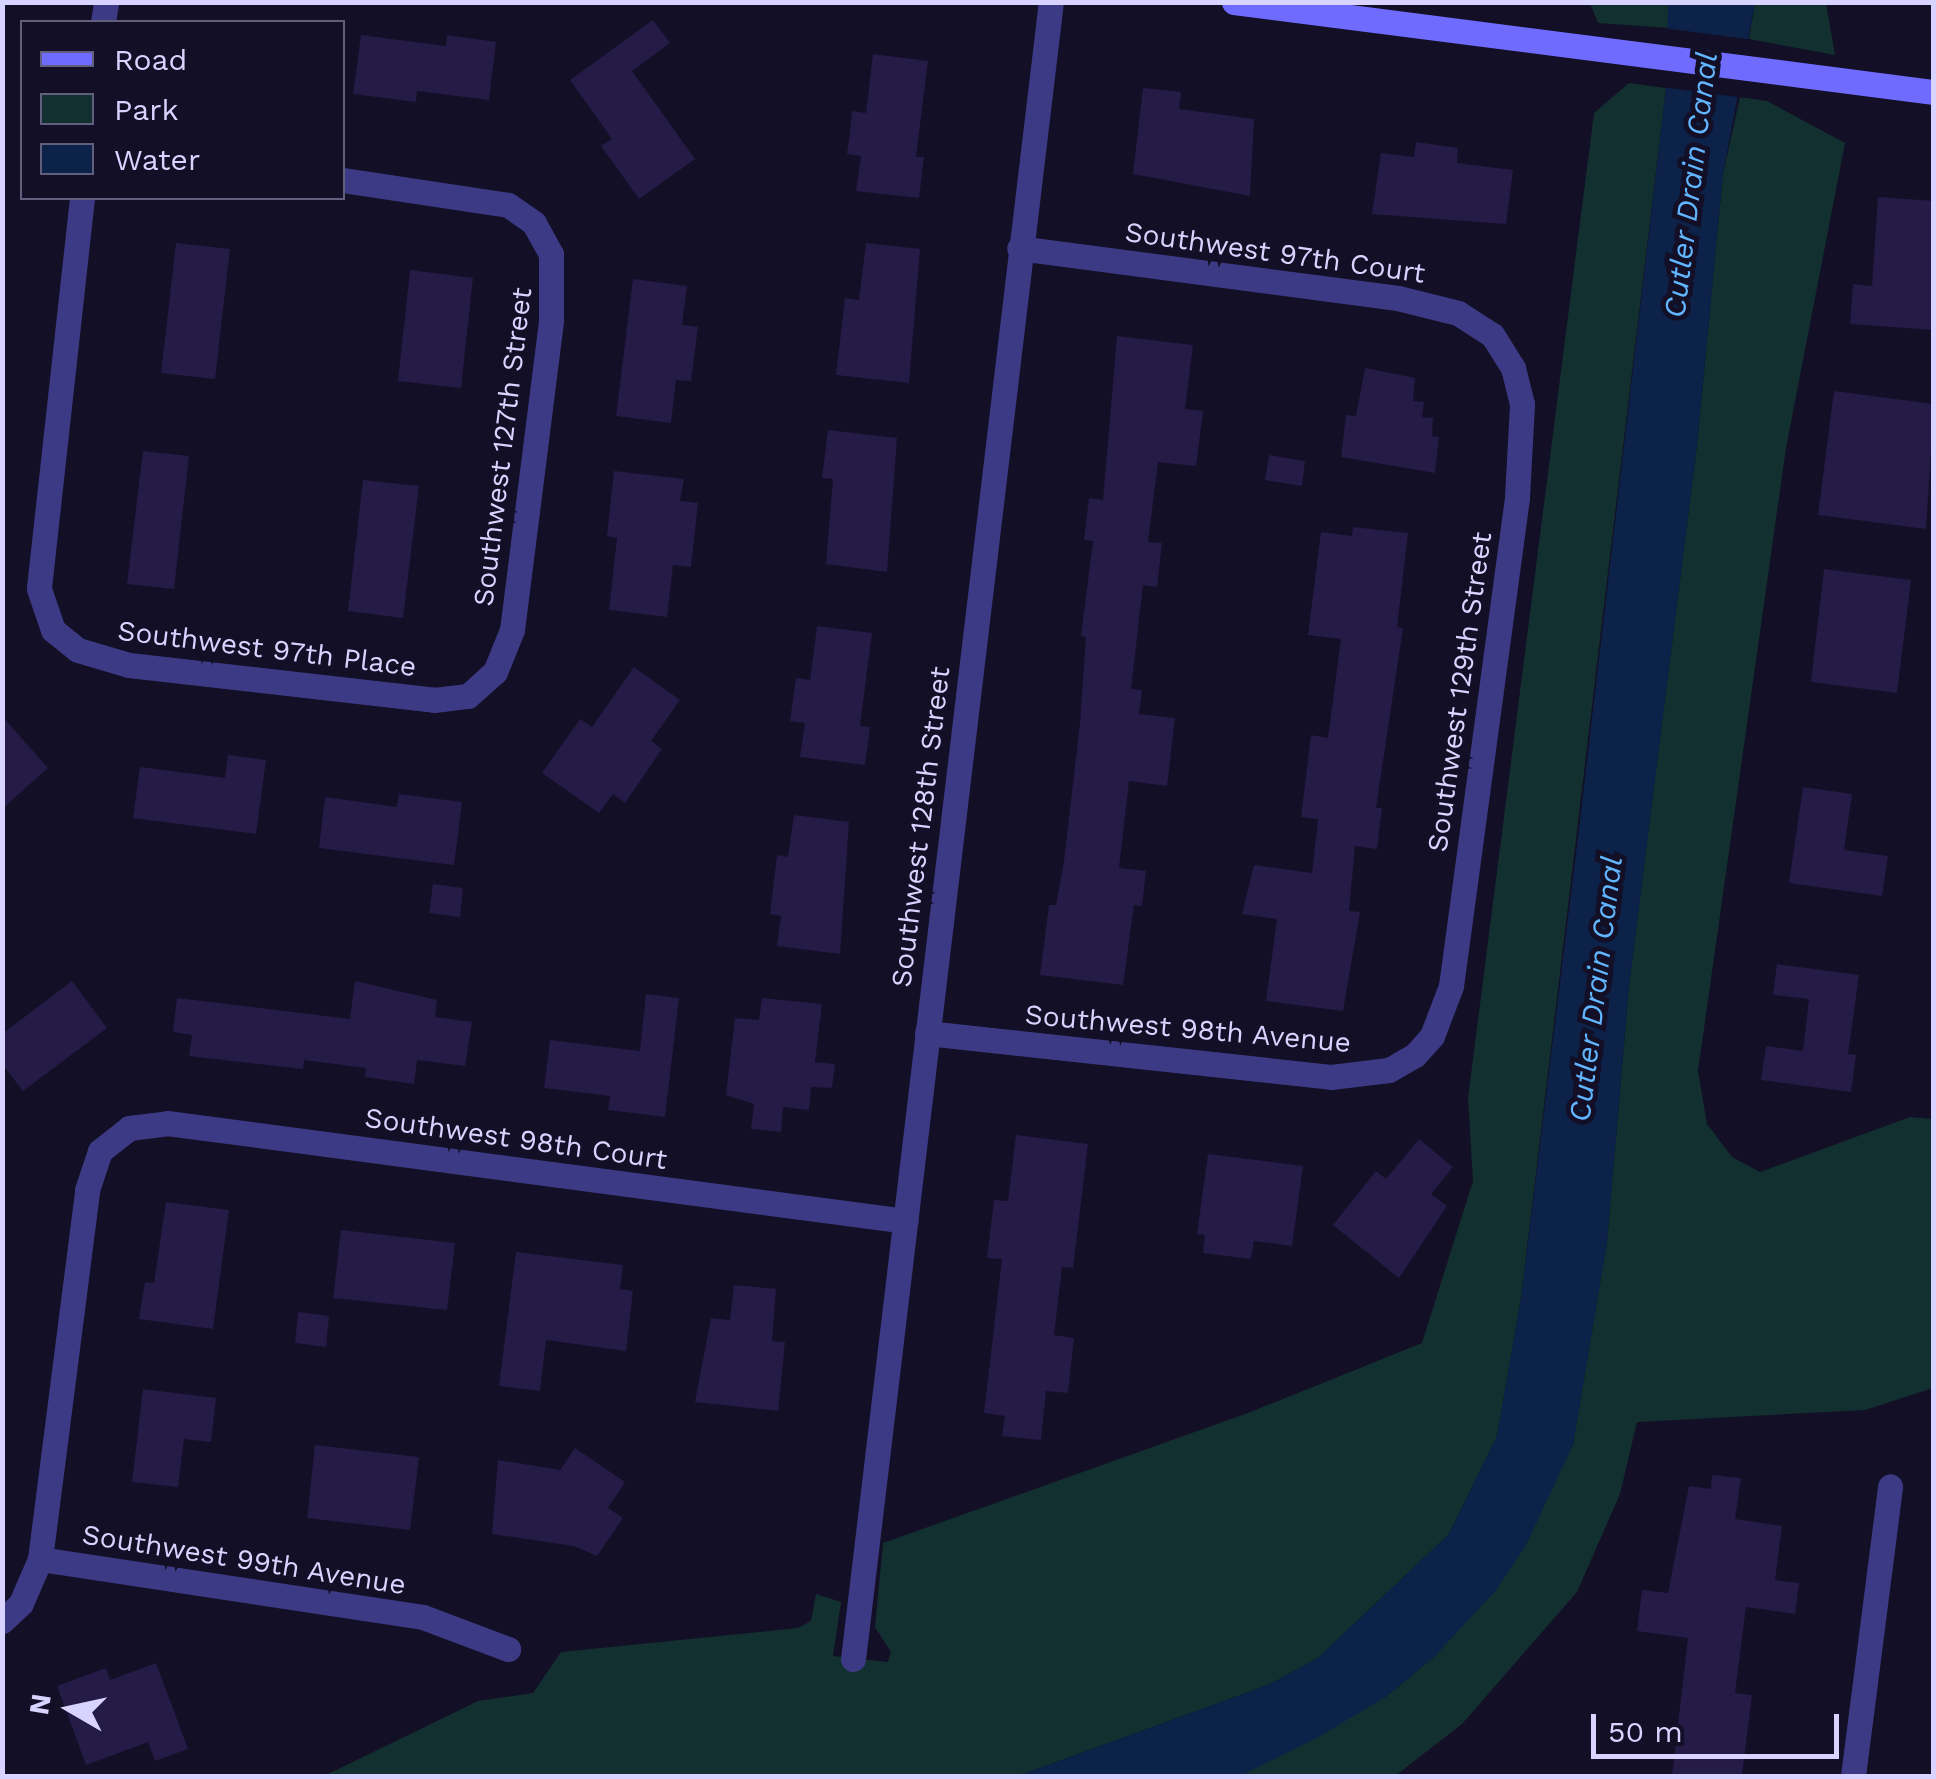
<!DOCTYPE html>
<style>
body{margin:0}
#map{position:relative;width:1936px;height:1779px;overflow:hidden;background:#130f26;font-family:"Work Sans",sans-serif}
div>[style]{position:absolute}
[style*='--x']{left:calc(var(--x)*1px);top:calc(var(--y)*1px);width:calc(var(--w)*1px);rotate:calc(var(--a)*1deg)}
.green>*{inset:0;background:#12302f}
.water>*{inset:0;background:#0c2248}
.pier>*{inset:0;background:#130f26}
.building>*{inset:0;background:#241b47}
.street>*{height:25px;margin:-12.5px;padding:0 12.5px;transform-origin:12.5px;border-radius:12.5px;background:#3d3a85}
.secondary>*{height:25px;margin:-12.5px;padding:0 12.5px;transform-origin:12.5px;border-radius:12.5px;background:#6f6bff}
span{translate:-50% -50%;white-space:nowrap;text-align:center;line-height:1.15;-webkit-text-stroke:10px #130f26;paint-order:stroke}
.street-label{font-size:28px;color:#d9d4ff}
.water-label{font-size:30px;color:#62b6ff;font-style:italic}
.frame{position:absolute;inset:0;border:5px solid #d9d4ff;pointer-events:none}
.legend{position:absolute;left:20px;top:20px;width:325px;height:180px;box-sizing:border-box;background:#130f26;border:2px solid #625e7d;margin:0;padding:12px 18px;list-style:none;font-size:30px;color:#d9d4ff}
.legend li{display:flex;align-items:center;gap:20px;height:50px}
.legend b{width:50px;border:2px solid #625e7d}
.north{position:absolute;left:20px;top:1659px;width:100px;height:100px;-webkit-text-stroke:8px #130f26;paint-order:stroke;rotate:279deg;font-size:28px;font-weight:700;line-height:40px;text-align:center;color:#d9d4ff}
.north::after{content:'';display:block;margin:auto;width:35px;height:45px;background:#d9d4ff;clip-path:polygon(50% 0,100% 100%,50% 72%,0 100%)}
.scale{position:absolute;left:1591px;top:1714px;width:248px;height:45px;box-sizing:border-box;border:5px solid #d9d4ff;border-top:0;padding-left:12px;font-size:30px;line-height:35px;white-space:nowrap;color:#d9d4ff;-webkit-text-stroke:8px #130f26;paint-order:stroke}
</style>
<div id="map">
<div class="green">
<i style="clip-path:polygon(1590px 3px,1668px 3px,1668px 28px,1598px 23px)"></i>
<i style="clip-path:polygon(1755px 3px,1826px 3px,1835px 55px,1749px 39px)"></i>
<i style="clip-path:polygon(1629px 83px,1666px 88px,1521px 1298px,1497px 1436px,1449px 1534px,1318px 1658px,1268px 1685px,1018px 1776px,324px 1776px,478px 1701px,533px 1693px,561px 1652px,798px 1628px,811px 1621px,816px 1594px,841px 1602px,833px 1656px,888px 1662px,891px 1652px,875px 1627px,883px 1543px,1248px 1413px,1422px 1343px,1473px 1181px,1468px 1098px,1594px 113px)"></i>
<i style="clip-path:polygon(1740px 97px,1767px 101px,1845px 143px,1786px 448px,1698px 1071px,1707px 1124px,1732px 1157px,1760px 1172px,1910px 1117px,1933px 1119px,1933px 1388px,1865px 1410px,1637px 1422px,1620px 1494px,1577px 1592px,1462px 1724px,1395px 1776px,1240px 1776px,1387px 1696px,1435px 1656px,1573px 1445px,1607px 1242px,1629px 986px,1697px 445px,1723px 174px)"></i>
</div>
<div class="water">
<i style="clip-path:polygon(1668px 3px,1755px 3px,1723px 174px,1697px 445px,1629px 986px,1607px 1242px,1573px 1445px,1526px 1545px,1497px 1589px,1435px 1656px,1387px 1696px,1317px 1738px,1240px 1776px,1018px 1776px,1268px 1685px,1318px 1658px,1449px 1534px,1497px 1436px,1521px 1298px,1579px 829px,1666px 88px)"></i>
</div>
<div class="pier">
<i style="clip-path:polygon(1663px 28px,1754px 40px,1745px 98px,1661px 87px)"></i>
</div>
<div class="building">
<i style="clip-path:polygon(653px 20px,670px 43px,632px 71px,695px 159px,639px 199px,601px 146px,612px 139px,570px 80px)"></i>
<i style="clip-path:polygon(361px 35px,446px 46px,447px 35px,496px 42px,489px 100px,417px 91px,416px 102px,353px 94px)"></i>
<i style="clip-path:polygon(873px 54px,928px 61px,916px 157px,924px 157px,919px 198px,856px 191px,861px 156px,847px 154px,850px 132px,852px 111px,866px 113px)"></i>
<i style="clip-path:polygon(1143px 88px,1181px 92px,1179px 109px,1254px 119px,1250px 196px,1133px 174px)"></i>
<i style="clip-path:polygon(1416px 142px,1458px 148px,1457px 163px,1513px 170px,1506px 224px,1372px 214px,1381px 153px,1414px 157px)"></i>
<i style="clip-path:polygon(1878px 197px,1934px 201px,1934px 330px,1850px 324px,1853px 284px,1872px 286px)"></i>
<i style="clip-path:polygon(176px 243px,230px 249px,215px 379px,161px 373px)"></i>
<i style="clip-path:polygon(866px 243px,920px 249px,909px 383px,836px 375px,845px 298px,859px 300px)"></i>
<i style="clip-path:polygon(410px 270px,473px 278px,461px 388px,398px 381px)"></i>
<i style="clip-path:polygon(633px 279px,687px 286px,682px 325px,698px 327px,691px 381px,676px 380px,671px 423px,616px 416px)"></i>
<i style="clip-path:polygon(1117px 336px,1193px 345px,1185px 409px,1203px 411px,1196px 466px,1158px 462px,1148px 542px,1162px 543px,1157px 587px,1143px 585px,1131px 689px,1142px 690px,1139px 714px,1175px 718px,1167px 786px,1129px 781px,1119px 868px,1146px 871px,1142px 906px,1134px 905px,1123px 985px,1040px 975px,1049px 905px,1056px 905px,1064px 861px,1080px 723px,1086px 637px,1081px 636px,1093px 541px,1084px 540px,1089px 498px,1103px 500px)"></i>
<i style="clip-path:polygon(1365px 368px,1415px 378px,1413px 401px,1424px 402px,1422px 417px,1433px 418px,1432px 436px,1439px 437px,1435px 473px,1341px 457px,1346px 415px,1356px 416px)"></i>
<i style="clip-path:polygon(1834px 391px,1934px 404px,1926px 529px,1818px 515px)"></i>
<i style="clip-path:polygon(828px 430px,897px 438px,887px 572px,826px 564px,833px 479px,822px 478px)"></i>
<i style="clip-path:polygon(143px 451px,189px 456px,174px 589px,127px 584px)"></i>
<i style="clip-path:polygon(1269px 455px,1305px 461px,1302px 486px,1265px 480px)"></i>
<i style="clip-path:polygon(614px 471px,684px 479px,680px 501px,698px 503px,691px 567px,673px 565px,667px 617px,609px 610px,617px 538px,607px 536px)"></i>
<i style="clip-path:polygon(363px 480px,419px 486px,403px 618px,348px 611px)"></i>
<i style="clip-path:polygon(1353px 527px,1408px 533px,1397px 627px,1403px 628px,1376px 808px,1382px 808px,1377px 849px,1355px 846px,1349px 911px,1360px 912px,1343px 1011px,1266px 1001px,1277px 919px,1242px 914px,1254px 865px,1312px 873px,1318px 819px,1301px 817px,1311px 735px,1328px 738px,1341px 639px,1308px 635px,1321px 532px,1352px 536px)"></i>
<i style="clip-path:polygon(1824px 569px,1911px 580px,1897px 693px,1811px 682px)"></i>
<i style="clip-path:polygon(817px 626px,872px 633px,860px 726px,870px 727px,865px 765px,800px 757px,805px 723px,790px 721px,796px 678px,810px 680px)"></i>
<i style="clip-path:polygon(634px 667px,680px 700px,651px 741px,662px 749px,625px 803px,613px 794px,599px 813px,542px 773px,580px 719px,592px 727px)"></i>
<i style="clip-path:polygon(2px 716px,48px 768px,2px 809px)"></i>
<i style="clip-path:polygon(228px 755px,266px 760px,256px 834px,133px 818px,140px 767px,225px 778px)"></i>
<i style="clip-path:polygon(1803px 787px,1852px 794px,1844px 850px,1888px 856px,1882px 896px,1789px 883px)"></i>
<i style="clip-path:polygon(399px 794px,462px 802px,454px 865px,319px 848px,325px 797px,397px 807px)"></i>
<i style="clip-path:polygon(794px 815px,849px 822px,840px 954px,777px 946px,781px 916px,770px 914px,777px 855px,788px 857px)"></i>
<i style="clip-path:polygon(433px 884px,463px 888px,460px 917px,429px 913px)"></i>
<i style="clip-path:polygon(1777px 964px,1859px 975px,1848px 1054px,1856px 1055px,1851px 1092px,1761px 1080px,1766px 1046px,1803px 1051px,1809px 999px,1773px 995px)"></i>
<i style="clip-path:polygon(72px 981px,107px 1028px,23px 1091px,2px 1064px,2px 1034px)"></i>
<i style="clip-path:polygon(355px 981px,437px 1000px,435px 1017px,472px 1022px,465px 1066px,417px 1060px,414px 1084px,365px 1077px,366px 1068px,304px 1060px,303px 1069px,189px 1056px,192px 1035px,173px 1032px,177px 998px,350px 1019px)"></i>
<i style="clip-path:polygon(646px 994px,679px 998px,665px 1117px,608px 1110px,610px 1096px,544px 1088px,550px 1040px,640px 1051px)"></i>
<i style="clip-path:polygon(762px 998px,822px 1004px,815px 1062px,835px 1064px,832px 1088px,811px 1087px,809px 1110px,783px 1107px,781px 1132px,751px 1129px,754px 1104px,726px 1095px,735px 1018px,759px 1020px)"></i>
<i style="clip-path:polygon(1016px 1135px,1088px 1144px,1073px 1268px,1062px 1267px,1054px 1335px,1074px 1338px,1068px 1393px,1046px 1391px,1041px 1440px,1002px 1436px,1005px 1416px,984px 1413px,1002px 1259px,987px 1258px,994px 1200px,1008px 1201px)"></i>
<i style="clip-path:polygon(1419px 1139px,1453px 1167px,1431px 1194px,1447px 1206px,1399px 1278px,1333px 1225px,1376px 1171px,1386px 1179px)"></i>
<i style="clip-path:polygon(1208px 1154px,1303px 1166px,1292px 1246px,1254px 1241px,1251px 1259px,1203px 1253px,1205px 1235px,1197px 1234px)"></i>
<i style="clip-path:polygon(166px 1202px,229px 1210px,213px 1329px,139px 1319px,145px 1282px,154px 1283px)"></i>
<i style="clip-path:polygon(341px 1230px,455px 1243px,447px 1310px,333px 1298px)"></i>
<i style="clip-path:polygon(516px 1252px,623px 1265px,620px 1289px,633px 1291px,626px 1351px,546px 1340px,540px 1391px,499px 1386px)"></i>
<i style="clip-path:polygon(734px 1285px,776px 1289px,772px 1341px,785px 1342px,778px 1411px,695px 1402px,711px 1318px,730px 1320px)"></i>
<i style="clip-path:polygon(298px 1312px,329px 1316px,326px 1347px,295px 1343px)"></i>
<i style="clip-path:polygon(143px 1389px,216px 1398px,211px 1442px,184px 1439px,178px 1487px,132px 1482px)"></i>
<i style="clip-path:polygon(315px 1445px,419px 1457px,410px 1530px,307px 1518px)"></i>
<i style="clip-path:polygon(575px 1448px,625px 1482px,608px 1508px,623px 1518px,597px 1556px,574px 1546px,492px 1534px,498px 1460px,560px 1470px)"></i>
<i style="clip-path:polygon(1712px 1475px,1741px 1478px,1735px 1519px,1782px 1526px,1775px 1580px,1799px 1583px,1795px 1614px,1746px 1607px,1735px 1693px,1752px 1695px,1742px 1776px,1672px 1776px,1688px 1638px,1637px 1631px,1642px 1590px,1668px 1593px,1689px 1486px,1711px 1489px)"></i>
<i style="clip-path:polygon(156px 1663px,188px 1749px,155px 1761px,148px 1742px,86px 1765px,57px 1686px,106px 1668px,110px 1680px)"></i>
</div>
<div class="street">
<i style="--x:103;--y:22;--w:20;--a:-81"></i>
<i style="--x:82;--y:198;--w:393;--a:96.3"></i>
<i style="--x:39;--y:589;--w:43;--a:71.1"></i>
<i style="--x:53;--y:630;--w:32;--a:39"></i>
<i style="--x:78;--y:650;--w:53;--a:16.4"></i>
<i style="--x:129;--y:665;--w:307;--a:6.5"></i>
<i style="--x:434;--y:700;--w:34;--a:-7"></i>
<i style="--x:468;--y:696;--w:36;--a:-42"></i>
<i style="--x:495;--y:672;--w:45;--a:-68"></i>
<i style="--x:512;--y:630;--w:312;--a:-82.8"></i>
<i style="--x:551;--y:320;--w:66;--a:-90"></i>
<i style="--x:551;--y:254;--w:35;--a:-119"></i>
<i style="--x:534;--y:223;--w:32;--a:-145"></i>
<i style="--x:508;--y:205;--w:168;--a:-171.4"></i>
<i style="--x:927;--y:1033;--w:406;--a:6.2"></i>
<i style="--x:1331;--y:1077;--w:58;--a:-6.9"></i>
<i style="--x:1389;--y:1070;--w:30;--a:-30"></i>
<i style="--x:1415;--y:1055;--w:25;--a:-48"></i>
<i style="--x:1432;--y:1036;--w:53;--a:-69.2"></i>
<i style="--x:1451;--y:986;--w:493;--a:-82.3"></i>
<i style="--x:1517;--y:497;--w:93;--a:-86.9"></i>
<i style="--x:1522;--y:404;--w:37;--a:-104"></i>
<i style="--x:1513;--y:368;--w:39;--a:-122"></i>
<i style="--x:1492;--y:335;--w:40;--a:-147.1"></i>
<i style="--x:1458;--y:313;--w:62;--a:-166"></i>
<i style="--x:1398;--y:298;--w:382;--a:-172.5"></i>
<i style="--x:40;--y:1559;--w:372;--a:-82.7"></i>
<i style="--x:87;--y:1190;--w:41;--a:-71.6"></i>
<i style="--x:100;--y:1151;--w:37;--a:-38"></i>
<i style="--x:129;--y:1128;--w:38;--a:-7"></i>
<i style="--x:167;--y:1123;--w:745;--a:7.55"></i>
<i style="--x:2;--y:1621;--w:26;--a:-43"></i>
<i style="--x:21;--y:1603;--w:48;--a:-66.6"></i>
<i style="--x:40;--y:1559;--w:387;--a:8.6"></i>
<i style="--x:423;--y:1617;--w:91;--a:20.6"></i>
<i style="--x:853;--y:1659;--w:1669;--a:-83.19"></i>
<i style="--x:1853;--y:1776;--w:292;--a:-82.7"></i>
</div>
<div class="secondary">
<i style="--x:1234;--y:2;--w:706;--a:7.33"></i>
</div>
<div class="street-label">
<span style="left:1275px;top:253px;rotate:8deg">Southwest 97th Court</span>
<span style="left:503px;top:447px;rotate:-83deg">Southwest 127th Street</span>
<span style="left:267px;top:649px;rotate:7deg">Southwest 97th Place</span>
<span style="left:1460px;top:692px;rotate:-82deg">Southwest 129th Street</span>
<span style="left:921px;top:827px;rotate:-83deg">Southwest 128th Street</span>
<span style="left:1188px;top:1029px;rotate:5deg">Southwest 98th Avenue</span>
<span style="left:516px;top:1139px;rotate:8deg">Southwest 98th Court</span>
<span style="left:244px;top:1560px;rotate:9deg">Southwest 99th Avenue</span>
</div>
<div class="water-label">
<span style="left:1691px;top:185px;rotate:-83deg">Cutler Drain Canal</span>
<span style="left:1596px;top:989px;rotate:-83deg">Cutler Drain Canal</span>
</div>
<div class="frame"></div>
<ul class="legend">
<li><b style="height:12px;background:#6f6bff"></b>Road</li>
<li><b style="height:28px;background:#12302f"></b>Park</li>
<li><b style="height:28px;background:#0c2248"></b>Water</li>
</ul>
<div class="north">N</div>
<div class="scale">50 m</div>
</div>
